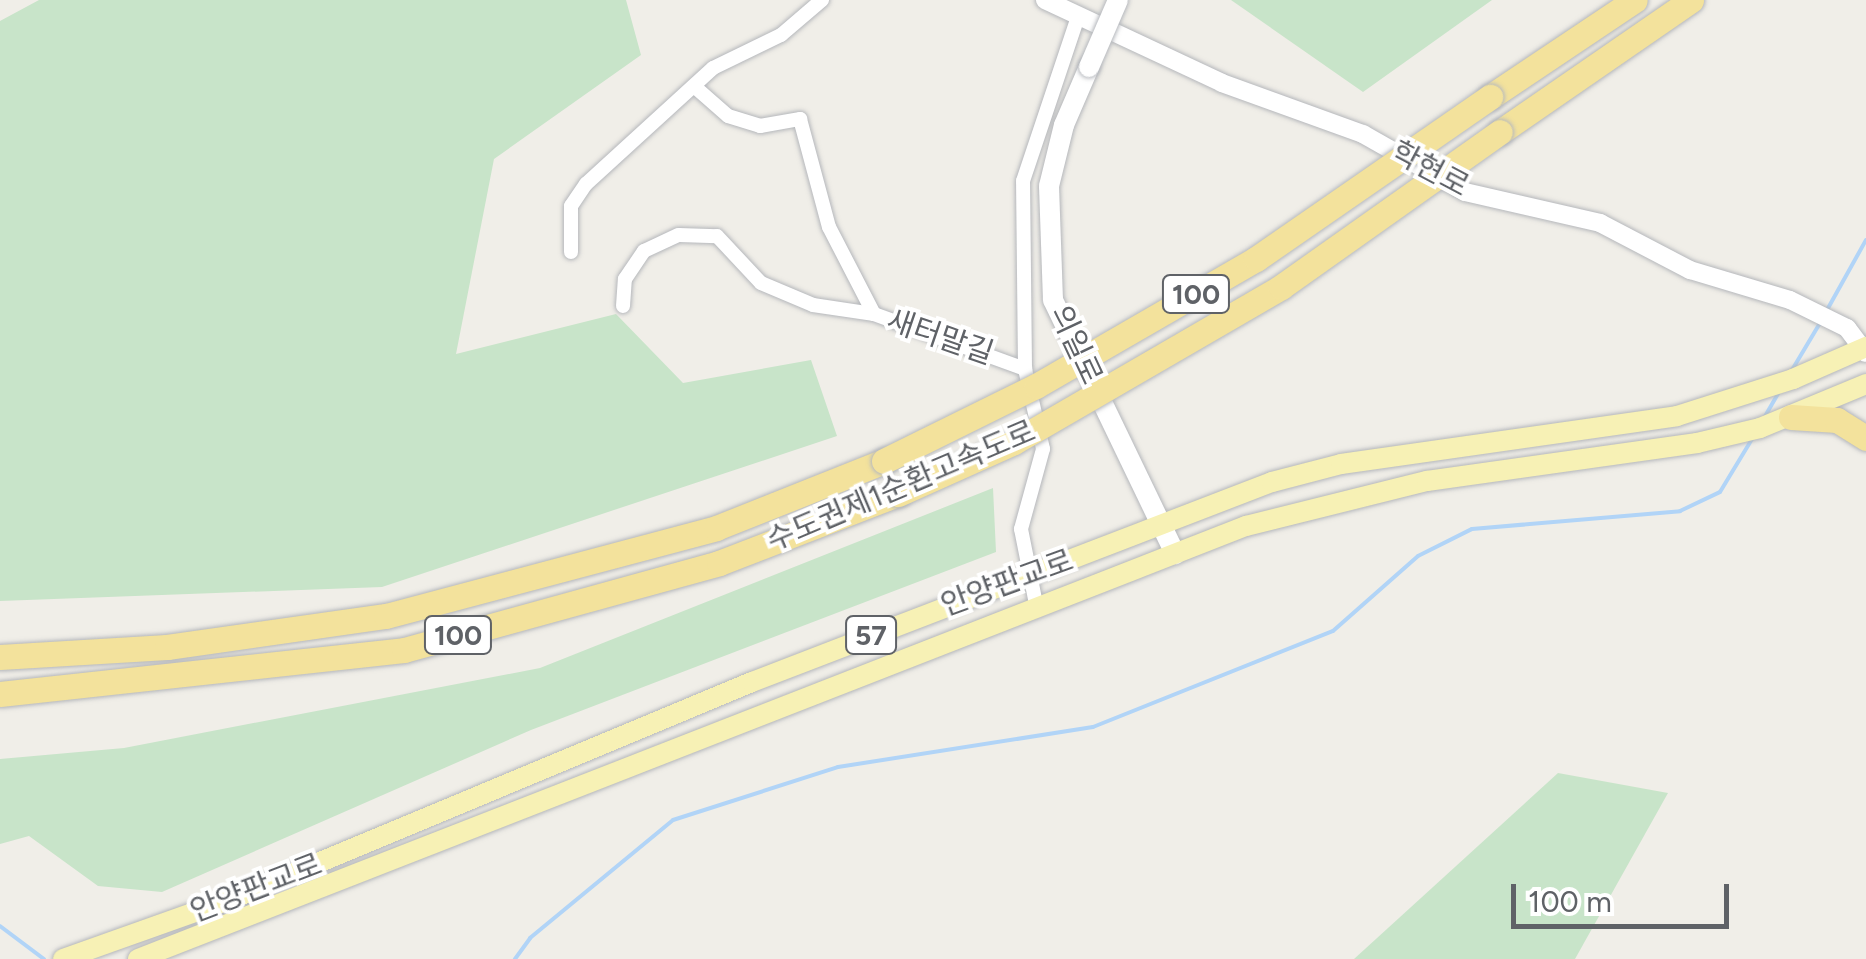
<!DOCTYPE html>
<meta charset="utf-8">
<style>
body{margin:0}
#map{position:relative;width:1866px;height:959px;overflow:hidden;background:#f0eee8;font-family:Figtree,"Noto Sans KR",sans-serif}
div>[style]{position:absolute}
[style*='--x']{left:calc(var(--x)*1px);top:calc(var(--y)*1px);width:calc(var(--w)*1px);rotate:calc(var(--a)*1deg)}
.green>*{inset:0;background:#c8e4c9}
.stream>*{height:4px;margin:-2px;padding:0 2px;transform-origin:2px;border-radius:2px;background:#b1d4f7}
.roads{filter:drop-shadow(0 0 2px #b5b7bb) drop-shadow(0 0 2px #b5b7bb)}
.minor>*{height:14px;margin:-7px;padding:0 7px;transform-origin:7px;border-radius:7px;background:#fff}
.tertiary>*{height:18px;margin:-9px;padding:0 9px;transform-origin:9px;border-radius:9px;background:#fff}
.secondary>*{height:20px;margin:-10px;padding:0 10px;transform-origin:10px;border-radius:10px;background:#fff}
.primary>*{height:20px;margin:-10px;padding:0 10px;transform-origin:10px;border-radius:10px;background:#f7f1b5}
.motorway>*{height:25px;margin:-12.5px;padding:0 12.5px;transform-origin:12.5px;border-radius:12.5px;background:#f3e29c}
.bridges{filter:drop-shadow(0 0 2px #b6b9be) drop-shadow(0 0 2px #b6b9be)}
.secondary-bridge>*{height:20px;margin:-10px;padding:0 10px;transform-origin:10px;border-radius:10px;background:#fff}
.motorway-bridge>*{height:25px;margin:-12.5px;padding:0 12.5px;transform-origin:12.5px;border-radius:12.5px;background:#f3e29c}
span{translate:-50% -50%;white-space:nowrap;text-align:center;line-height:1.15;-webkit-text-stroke:8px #fff;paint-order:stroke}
.shield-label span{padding:2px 8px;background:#fff;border:2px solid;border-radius:8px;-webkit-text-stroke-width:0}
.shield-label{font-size:28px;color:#5f6267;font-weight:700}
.street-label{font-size:30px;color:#5f6267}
.scale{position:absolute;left:1511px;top:884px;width:218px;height:45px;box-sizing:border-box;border:5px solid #5f6267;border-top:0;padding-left:12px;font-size:30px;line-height:35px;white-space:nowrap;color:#5f6267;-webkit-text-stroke:8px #fff;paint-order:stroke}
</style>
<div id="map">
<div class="green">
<i style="clip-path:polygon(39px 0,626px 0,641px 55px,494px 159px,456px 354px,616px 314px,683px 383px,811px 360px,837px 436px,382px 587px,0 601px,0 21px)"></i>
<i style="clip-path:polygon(1231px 0,1492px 0,1363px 92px)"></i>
<i style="clip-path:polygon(993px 488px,996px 552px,531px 730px,162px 892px,98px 886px,29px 836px,0 844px,0 759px,124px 748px,540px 668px)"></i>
<i style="clip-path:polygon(1558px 773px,1668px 793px,1575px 959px,1354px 959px)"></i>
</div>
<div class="stream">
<i style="--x:1827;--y:310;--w:80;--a:-60.9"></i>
<i style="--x:1792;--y:370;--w:55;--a:-59.2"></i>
<i style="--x:1764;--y:418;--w:30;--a:-60"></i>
<i style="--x:0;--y:926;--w:55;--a:36.9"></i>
<i style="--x:515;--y:959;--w:26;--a:-54"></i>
<i style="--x:530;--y:938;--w:185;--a:-39.5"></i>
<i style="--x:673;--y:820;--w:173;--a:-17.8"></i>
<i style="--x:838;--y:767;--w:258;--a:-8.9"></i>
<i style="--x:1093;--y:727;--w:258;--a:-21.8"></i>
<i style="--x:1333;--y:631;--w:113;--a:-41.4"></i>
<i style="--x:1418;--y:556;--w:60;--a:-26.6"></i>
<i style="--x:1472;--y:529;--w:209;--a:-4.9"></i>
<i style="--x:1680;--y:511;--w:44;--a:-25.4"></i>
<i style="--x:1720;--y:492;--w:62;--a:-58.9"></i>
</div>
<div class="roads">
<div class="minor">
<i style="--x:695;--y:87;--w:44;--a:41.3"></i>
<i style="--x:728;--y:116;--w:34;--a:17"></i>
<i style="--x:760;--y:126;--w:41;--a:-9.9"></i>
<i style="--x:800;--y:119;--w:112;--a:75"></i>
<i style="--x:829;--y:227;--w:98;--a:62.7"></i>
<i style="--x:874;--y:314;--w:161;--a:20"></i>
<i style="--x:1025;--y:369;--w:82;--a:77.3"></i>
<i style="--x:1043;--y:449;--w:83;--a:105.4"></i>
<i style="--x:1021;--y:529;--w:82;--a:78.7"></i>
<i style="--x:571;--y:252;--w:46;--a:-90"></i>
<i style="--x:571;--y:206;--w:27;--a:-56"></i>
<i style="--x:586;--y:184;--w:172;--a:-42.4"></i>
<i style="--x:713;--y:68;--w:76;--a:-25.9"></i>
<i style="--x:781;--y:35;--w:54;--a:-40.5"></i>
<i style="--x:623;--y:306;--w:27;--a:-86"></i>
<i style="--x:625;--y:279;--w:34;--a:-56"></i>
<i style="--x:644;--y:251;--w:38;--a:-25"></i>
<i style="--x:679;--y:235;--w:38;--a:2"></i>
<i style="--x:717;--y:236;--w:64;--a:46.9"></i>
<i style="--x:761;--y:283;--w:56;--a:22.9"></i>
<i style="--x:813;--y:305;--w:62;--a:8.4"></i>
<i style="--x:1025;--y:369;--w:188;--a:-90.6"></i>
<i style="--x:1023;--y:181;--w:173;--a:-71.5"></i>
</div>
<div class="tertiary">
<i style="--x:1045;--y:0;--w:195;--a:25.1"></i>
<i style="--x:1222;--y:83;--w:150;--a:19.9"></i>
<i style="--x:1363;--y:134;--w:117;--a:29.6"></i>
<i style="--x:1465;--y:192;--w:139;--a:12.9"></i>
<i style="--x:1600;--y:223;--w:102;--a:27.6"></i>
<i style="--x:1690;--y:270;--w:104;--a:16.7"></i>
<i style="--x:1790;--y:300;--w:64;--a:26.2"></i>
<i style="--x:1847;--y:328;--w:31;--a:53"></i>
</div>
<div class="secondary">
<i style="--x:1089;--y:67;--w:63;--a:113.3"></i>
<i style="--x:1064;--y:125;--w:63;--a:103.8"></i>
<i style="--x:1049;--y:186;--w:114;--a:88"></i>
<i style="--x:1053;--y:300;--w:282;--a:64.3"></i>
</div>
<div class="primary">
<i style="--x:63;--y:959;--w:182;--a:-19.6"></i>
<i style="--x:234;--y:898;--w:561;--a:-22.64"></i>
<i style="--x:752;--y:682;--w:557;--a:-21.04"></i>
<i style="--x:1272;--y:482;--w:71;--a:-14.6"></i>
<i style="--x:1341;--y:464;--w:339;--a:-8.1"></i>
<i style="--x:1677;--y:416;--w:122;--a:-17.7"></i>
<i style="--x:1793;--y:379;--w:80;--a:-23.7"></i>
<i style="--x:138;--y:959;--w:1190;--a:-21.35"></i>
<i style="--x:1246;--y:526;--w:187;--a:-14"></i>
<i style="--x:1427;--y:481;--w:273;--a:-8"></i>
<i style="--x:1697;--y:443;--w:65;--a:-13.4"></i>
<i style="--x:1760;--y:428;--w:115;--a:-22.5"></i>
</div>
<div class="motorway">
<i style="--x:1490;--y:97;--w:174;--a:-33.8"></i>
<i style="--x:1500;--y:132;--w:232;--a:-34.6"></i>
<i style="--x:1791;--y:417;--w:46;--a:3.7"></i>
<i style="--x:1837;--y:420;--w:34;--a:32"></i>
<i style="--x:0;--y:657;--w:167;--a:-3.4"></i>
<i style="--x:167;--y:647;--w:221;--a:-8.1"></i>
<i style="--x:386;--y:616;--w:342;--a:-14.9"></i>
<i style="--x:716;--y:528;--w:181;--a:-21.7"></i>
<i style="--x:0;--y:694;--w:406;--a:-6.2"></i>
<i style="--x:404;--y:650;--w:327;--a:-15.4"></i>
<i style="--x:719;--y:563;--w:192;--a:-21.1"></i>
</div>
</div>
<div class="bridges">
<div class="secondary-bridge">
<i style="--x:1089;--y:67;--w:73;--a:-66.6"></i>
</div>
<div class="motorway-bridge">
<i style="--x:884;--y:461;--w:169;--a:-26.3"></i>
<i style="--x:1036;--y:386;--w:254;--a:-30"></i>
<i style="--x:1256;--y:259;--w:285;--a:-34.7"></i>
<i style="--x:898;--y:494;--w:127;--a:-24.1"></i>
<i style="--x:1014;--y:442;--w:309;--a:-30.1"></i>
<i style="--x:1281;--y:287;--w:268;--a:-35.3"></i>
</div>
</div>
<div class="shield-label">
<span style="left:1196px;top:294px">100</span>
<span style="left:458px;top:635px">100</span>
<span style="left:871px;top:635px">57</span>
</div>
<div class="street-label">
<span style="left:1430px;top:169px;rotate:28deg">학현로</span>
<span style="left:940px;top:337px;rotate:19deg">새터말길</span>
<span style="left:1076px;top:345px;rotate:65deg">의일로</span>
<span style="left:901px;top:486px;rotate:-23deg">수도권제1순환고속도로</span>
<span style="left:1007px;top:583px;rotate:-20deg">안양판교로</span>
<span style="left:256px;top:888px;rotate:-21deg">안양판교로</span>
</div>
<div class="scale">100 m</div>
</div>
